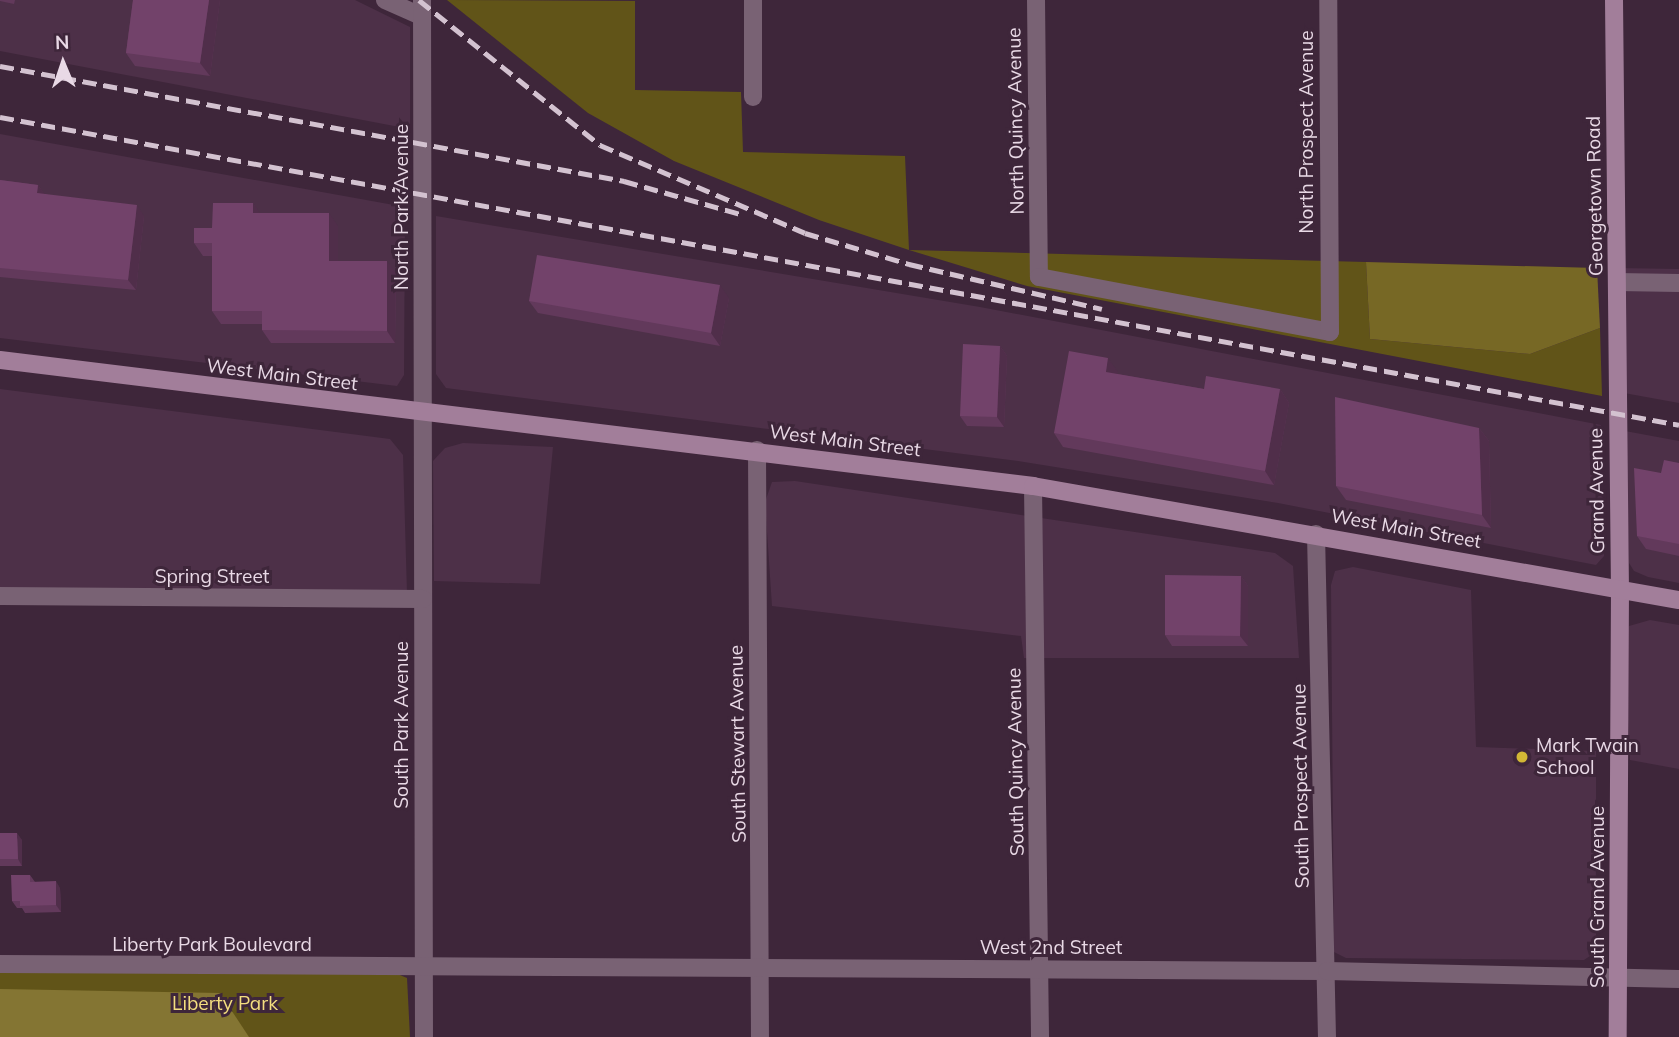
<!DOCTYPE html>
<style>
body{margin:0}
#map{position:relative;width:1679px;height:1037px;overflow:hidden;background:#3e263a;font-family:Mulish,sans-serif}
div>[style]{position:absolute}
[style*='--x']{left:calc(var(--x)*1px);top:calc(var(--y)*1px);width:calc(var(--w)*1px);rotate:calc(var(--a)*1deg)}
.built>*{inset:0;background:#4d3048}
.green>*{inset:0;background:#615418}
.forest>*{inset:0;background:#776825}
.water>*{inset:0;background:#847533}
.street>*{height:18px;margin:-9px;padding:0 9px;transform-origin:9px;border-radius:9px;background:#796274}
.secondary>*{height:18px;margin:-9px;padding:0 9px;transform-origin:9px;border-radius:9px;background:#a27e9a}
.rail>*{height:5px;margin-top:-2.5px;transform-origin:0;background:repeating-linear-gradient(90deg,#d3c2d0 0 14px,transparent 0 21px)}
.wall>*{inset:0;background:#62395b}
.shaded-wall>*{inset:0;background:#502e4a}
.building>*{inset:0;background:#72426a}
.dots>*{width:19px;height:19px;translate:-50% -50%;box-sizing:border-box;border:4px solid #3e263a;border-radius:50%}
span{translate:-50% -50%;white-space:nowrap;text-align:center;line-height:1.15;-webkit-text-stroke:6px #3e263a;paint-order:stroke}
.street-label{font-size:19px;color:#e9d9e6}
.poi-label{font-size:19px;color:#e9d9e6}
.left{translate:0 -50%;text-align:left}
.park-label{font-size:19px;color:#f4de7f}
.north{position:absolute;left:28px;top:28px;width:70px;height:70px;-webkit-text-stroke:5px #3e263a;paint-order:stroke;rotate:358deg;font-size:19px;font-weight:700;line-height:28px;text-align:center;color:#e9d9e6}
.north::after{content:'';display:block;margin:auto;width:24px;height:32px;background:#e9d9e6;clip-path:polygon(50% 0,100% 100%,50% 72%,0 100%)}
</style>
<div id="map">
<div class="built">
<i style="clip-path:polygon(0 0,355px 0,410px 27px,410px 129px,0 51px)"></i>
<i style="clip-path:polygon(0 134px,405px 207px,404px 375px,397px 386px,0 338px)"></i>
<i style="clip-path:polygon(436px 216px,980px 307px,1601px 425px,1604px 556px,1596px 565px,1278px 503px,1018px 461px,446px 388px,436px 374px)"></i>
<i style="clip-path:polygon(1616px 268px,1679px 269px,1679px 403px,1624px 393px)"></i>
<i style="clip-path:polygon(0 389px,390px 439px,403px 455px,407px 593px,0 590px)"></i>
<i style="clip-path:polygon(1625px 431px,1679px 441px,1679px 583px,1648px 577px,1634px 571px,1629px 563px)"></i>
<i style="clip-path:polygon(463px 443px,553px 447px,540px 584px,434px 581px,433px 461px,445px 448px)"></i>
<i style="clip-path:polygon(795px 481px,1275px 553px,1293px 566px,1299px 658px,1024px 658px,1021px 636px,772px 606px,765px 502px,772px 482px)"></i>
<i style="clip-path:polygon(1353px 567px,1471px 590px,1476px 747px,1596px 751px,1596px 952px,1584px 960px,1346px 958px,1334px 952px,1331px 585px,1335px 571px)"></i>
<i style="clip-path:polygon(1650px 620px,1679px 625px,1679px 769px,1630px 760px,1624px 642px,1629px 626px)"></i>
</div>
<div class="green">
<i style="clip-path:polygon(447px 0,635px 1px,635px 90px,741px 92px,743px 152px,905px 156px,909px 250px,1366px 262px,1370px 339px,1530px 354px,1600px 328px,1602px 396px,1027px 286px,909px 250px,819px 220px,674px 161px,588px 113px)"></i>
<i style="clip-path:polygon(0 970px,395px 973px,407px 978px,410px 1037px,0 1037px)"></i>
</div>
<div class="forest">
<i style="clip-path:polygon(1366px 262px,1597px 268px,1600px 328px,1530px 354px,1370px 339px)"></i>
</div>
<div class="water">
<i style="clip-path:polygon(0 989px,220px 993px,249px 1037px,0 1037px)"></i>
</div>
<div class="street">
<i style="--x:385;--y:0;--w:39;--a:24"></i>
<i style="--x:422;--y:0;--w:1037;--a:89.89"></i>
<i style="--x:1036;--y:0;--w:277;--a:89.4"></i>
<i style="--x:1039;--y:277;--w:296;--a:10.7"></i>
<i style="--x:1330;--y:332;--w:332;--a:-90.3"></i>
<i style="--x:753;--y:97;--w:97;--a:-90"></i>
<i style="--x:1617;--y:282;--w:62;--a:0.9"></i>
<i style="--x:757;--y:450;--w:587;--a:89.71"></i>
<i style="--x:1033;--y:486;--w:551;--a:89.27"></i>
<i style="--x:1316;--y:534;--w:503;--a:88.75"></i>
<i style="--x:0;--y:596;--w:423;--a:0.4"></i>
<i style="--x:0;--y:964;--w:1327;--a:0.3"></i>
<i style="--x:1327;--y:971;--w:352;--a:1.3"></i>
</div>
<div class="secondary">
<i style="--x:1614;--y:0;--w:589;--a:89.42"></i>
<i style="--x:1620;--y:589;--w:448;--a:90.3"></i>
<i style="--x:0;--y:360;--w:1041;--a:6.95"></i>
<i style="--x:1033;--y:486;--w:656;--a:10.01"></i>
</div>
<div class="rail">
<i style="--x:419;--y:0;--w:232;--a:38.7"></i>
<i style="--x:600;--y:145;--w:223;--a:23.2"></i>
<i style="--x:805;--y:233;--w:109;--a:16.6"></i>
<i style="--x:909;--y:264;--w:198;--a:13.1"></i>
<i style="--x:0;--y:66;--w:635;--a:10.44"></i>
<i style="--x:624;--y:181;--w:125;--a:15.8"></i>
<i style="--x:0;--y:117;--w:1707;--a:10.39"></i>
</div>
<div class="wall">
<i style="clip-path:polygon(0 0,15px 0,14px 4px,0 1px)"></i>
<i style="clip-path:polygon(133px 0,220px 0,210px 76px,135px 66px,126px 53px)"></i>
<i style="clip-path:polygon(0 180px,38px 185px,44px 194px,144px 216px,136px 290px,0 277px)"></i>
<i style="clip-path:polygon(253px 203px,259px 213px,338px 226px,338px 261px,396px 273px,395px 343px,271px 343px,262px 330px,262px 324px,221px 324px,212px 311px,212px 256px,203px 256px,194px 243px,212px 228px)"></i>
<i style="clip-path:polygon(729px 298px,720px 346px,538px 313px,529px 301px)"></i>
<i style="clip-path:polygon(1000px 346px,1007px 356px,1004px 427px,967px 426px,960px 416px)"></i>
<i style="clip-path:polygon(1118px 372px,1117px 374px,1204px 389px,1280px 389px,1289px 403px,1274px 485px,1063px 447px,1054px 433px)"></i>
<i style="clip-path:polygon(1479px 428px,1489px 441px,1491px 528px,1346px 500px,1336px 486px)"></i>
<i style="clip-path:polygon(1679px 463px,1679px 556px,1646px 549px,1637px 536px,1661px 473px)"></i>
<i style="clip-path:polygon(1241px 576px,1248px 586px,1248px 646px,1172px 646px,1165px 635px)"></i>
<i style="clip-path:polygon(0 833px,22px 840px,22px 866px,0 866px)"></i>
<i style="clip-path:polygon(30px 875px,35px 882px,60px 888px,61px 912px,25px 913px,22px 908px,17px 908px,12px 901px)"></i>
</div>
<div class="shaded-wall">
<i style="clip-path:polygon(209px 0,220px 0,210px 76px,200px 63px)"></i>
<i style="clip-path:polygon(38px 185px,45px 195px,37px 193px)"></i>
<i style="clip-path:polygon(253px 203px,262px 216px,253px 213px)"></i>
<i style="clip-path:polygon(137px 205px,144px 216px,136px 290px,128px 280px)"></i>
<i style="clip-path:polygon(329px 213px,338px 226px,338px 273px,329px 261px)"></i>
<i style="clip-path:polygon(387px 261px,396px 273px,395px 343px,387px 331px)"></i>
<i style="clip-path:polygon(720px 285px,729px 298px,720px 346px,711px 333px)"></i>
<i style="clip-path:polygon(1000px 346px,1007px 356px,1004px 427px,997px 417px)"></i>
<i style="clip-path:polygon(1108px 358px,1118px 372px,1115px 385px,1106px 372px)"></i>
<i style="clip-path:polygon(1280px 389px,1289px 403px,1274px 485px,1265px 471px)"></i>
<i style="clip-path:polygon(1479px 428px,1489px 441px,1491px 528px,1482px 515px)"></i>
<i style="clip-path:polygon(1241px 576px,1248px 586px,1248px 646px,1240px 636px)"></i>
<i style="clip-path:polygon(17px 833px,22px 840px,22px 866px,18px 859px)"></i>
<i style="clip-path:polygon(56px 881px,60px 888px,61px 912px,56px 905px)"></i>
</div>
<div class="building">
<i style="clip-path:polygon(133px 0,209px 0,200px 63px,126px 53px)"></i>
<i style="clip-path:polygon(0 180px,38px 185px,37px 193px,137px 205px,128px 280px,0 268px)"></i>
<i style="clip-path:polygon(213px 203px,253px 203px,253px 213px,329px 213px,329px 261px,387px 261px,387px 331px,262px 330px,262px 311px,212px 311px,212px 243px,194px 243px,194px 228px,212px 228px)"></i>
<i style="clip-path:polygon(537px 255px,720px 285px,711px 333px,529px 301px)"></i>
<i style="clip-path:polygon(963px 344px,1000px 346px,997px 417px,960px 416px)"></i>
<i style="clip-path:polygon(1069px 351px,1108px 358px,1106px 372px,1204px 389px,1206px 376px,1280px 389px,1265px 471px,1054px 433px)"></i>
<i style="clip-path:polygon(1335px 397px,1479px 428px,1482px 515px,1336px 486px)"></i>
<i style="clip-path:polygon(1664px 460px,1679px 463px,1679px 544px,1637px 536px,1634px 468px,1661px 473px)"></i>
<i style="clip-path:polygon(1165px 575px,1241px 576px,1240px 636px,1165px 635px)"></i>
<i style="clip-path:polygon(0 833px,17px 833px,18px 859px,0 859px)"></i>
<i style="clip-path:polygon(11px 875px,30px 875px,30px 882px,56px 881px,56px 905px,20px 906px,20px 901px,12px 901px)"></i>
</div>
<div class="dots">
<i style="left:1522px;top:757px;background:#d2b735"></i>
</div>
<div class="street-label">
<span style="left:1016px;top:121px;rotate:-91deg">North Quincy Avenue</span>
<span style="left:1307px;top:132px;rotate:-90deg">North Prospect Avenue</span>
<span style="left:1595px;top:196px;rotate:-91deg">Georgetown Road</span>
<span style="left:402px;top:207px;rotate:-90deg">North Park Avenue</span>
<span style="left:282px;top:375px;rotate:7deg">West Main Street</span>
<span style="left:845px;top:441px;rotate:7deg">West Main Street</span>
<span style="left:1597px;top:491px;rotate:-91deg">Grand Avenue</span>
<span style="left:1406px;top:529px;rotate:10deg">West Main Street</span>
<span style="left:212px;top:577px">Spring Street</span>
<span style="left:402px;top:725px;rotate:-90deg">South Park Avenue</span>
<span style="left:738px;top:744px;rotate:-91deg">South Stewart Avenue</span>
<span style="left:1016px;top:762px;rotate:-91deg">South Quincy Avenue</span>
<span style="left:1301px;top:786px;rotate:-91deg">South Prospect Avenue</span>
<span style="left:1598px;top:897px;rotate:-90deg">South Grand Avenue</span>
<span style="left:212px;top:945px">Liberty Park Boulevard</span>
<span style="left:1051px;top:948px">West 2nd Street</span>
</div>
<div class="poi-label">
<span class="left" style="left:1536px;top:757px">Mark Twain<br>School</span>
</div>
<div class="park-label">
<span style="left:225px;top:1004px">Liberty Park</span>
</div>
<div class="north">N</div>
</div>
